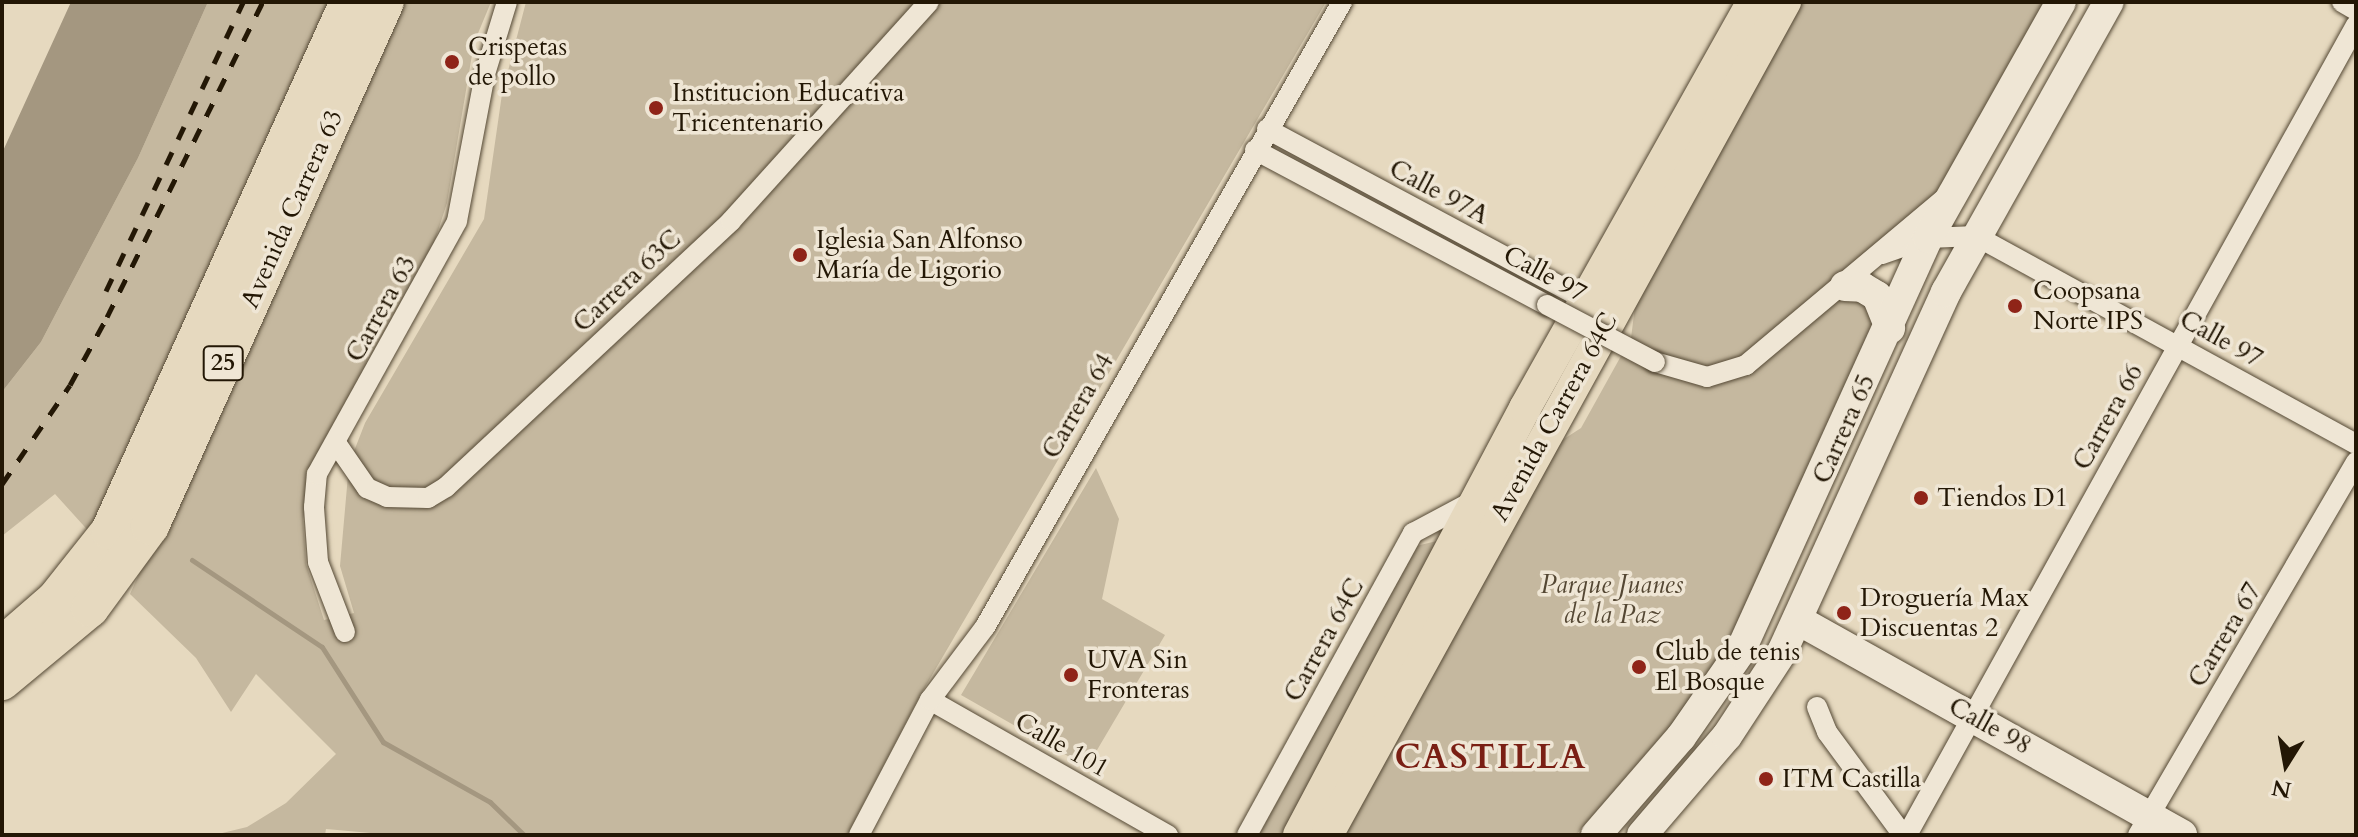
<!DOCTYPE html>
<meta charset="utf-8">
<style>
body{margin:0}
#map{position:relative;width:2358px;height:837px;overflow:hidden;background:#e6d9bf;font-family:Cardo,serif}
div>[style]{position:absolute}
[style*='--x']{left:calc(var(--x)*1px);top:calc(var(--y)*1px);width:calc(var(--w)*1px);rotate:calc(var(--a)*1deg)}
.green>*{inset:0;background:#c5b89f}
.water>*{inset:0;background:#a49780}
.stream>*{height:5px;margin:-2.5px;padding:0 2.5px;transform-origin:2.5px;border-radius:2.5px;background:#a49780}
.roads{filter:drop-shadow(0 0 2px #544834) drop-shadow(0 0 2px #544834)}
.street>*{height:20px;margin:-10px;padding:0 10px;transform-origin:10px;border-radius:10px;background:#efe6d5}
.secondary>*{height:30px;margin:-15px;padding:0 15px;transform-origin:15px;border-radius:15px;background:#efe6d5}
.primary>*{height:32px;margin:-16px;padding:0 16px;transform-origin:16px;border-radius:16px;background:#e6d9bf}
.highway>*{height:38px;margin:-19px;padding:0 19px;transform-origin:19px;border-radius:19px;background:#e6d9bf}
.rail>*{height:5px;margin-top:-2.5px;transform-origin:0;background:repeating-linear-gradient(90deg,#231705 0 14px,transparent 0 28px)}
.bridges{filter:drop-shadow(0 0 2px #544834) drop-shadow(0 0 2px #544834)}
.street-bridge>*{height:20px;margin:-10px;padding:0 10px;transform-origin:10px;border-radius:10px;background:#efe6d5}
.dots>*{width:22px;height:22px;translate:-50% -50%;box-sizing:border-box;border:4px solid #efe6d5;border-radius:50%}
span{translate:-50% -50%;white-space:nowrap;text-align:center;line-height:1.15;-webkit-text-stroke:7px #efe6d5;paint-order:stroke}
.shield-label span{padding:2px 6px;background:#efe6d5;border:2px solid;border-radius:6px;-webkit-text-stroke-width:0}
.shield-label{font-size:24px;color:#231705;font-weight:700}
.poi-label{font-size:26px;color:#231705}
.left{translate:0 -50%;text-align:left}
.street-label{font-size:26px;color:#231705}
.park-label{font-size:26px;color:#544733;font-style:italic}
.district-label{font-size:34px;color:#7a1f14;font-weight:700;letter-spacing:2px}
.frame{position:absolute;inset:0;border:4px solid #231705;pointer-events:none}
.north{position:absolute;left:2246px;top:725px;width:80px;height:80px;-webkit-text-stroke:6px #efe6d5;paint-order:stroke;rotate:191deg;font-size:22px;font-weight:700;line-height:32px;text-align:center;color:#231705}
.north::after{content:'';display:block;margin:auto;width:28px;height:36px;background:#231705;clip-path:polygon(50% 0,100% 100%,50% 72%,0 100%)}
</style>
<div id="map">
<div class="green">
<i style="clip-path:polygon(208px 2px,336px 2px,93px 536px,55px 494px,2px 536px,2px 392px,41px 342px,64px 298px,138px 158px)"></i>
<i style="clip-path:polygon(396px 2px,491px 2px,474px 43px,447px 203px,433px 246px,315px 457px,303px 520px,306px 564px,324px 620px,354px 613px,340px 566px,349px 464px,365px 423px,484px 219px,502px 94px,526px 2px,1326px 2px,921px 694px,847px 835px,393px 835px,326px 829px,325px 835px,214px 835px,247px 827px,286px 803px,336px 754px,256px 674px,231px 712px,196px 658px,130px 594px)"></i>
<i style="clip-path:polygon(1802px 2px,2048px 2px,1940px 189px,1846px 276px,1881px 315px,1718px 671px,1576px 835px,1343px 835px,1550px 448px,1581px 428px,1631px 338px,1637px 291px)"></i>
<i style="clip-path:polygon(1096px 468px,1119px 519px,1102px 599px,1165px 635px,1087px 767px,961px 695px)"></i>
<i style="clip-path:polygon(1441px 540px,1281px 835px,1259px 835px,1416px 546px)"></i>
</div>
<div class="water">
<i style="clip-path:polygon(71px 2px,208px 2px,138px 158px,64px 298px,41px 342px,2px 392px,2px 153px)"></i>
</div>
<div class="stream">
<i style="--x:192;--y:560;--w:156;--a:33.8"></i>
<i style="--x:322;--y:647;--w:113;--a:57.3"></i>
<i style="--x:383;--y:742;--w:123;--a:29.3"></i>
<i style="--x:490;--y:802;--w:47;--a:44.1"></i>
</div>
<div class="roads">
<div class="street">
<i style="--x:2342;--y:2;--w:16;--a:30"></i>
<i style="--x:1267;--y:129;--w:362;--a:28.2"></i>
<i style="--x:1255;--y:150;--w:331;--a:28"></i>
<i style="--x:1882;--y:254;--w:49;--a:-19.2"></i>
<i style="--x:1928;--y:238;--w:48;--a:-2.4"></i>
<i style="--x:1976;--y:236;--w:433;--a:28.7"></i>
<i style="--x:1655;--y:362;--w:54;--a:16.1"></i>
<i style="--x:1707;--y:377;--w:41;--a:-17.1"></i>
<i style="--x:1746;--y:365;--w:260;--a:-40"></i>
<i style="--x:336;--y:443;--w:55;--a:55.4"></i>
<i style="--x:367;--y:488;--w:22;--a:24"></i>
<i style="--x:387;--y:497;--w:41;--a:1.4"></i>
<i style="--x:428;--y:498;--w:21;--a:-31"></i>
<i style="--x:446;--y:487;--w:390;--a:-43"></i>
<i style="--x:731;--y:221;--w:295;--a:-47.9"></i>
<i style="--x:345;--y:632;--w:75;--a:-111.1"></i>
<i style="--x:318;--y:562;--w:55;--a:-94.2"></i>
<i style="--x:314;--y:507;--w:33;--a:-85"></i>
<i style="--x:317;--y:474;--w:289;--a:-61"></i>
<i style="--x:457;--y:221;--w:150;--a:-79.2"></i>
<i style="--x:485;--y:74;--w:75;--a:-73"></i>
<i style="--x:930;--y:700;--w:274;--a:29.6"></i>
<i style="--x:1817;--y:707;--w:27;--a:68"></i>
<i style="--x:1827;--y:732;--w:128;--a:53.6"></i>
<i style="--x:859;--y:835;--w:153;--a:-62.3"></i>
<i style="--x:930;--y:700;--w:91;--a:-53"></i>
<i style="--x:985;--y:627;--w:720;--a:-60.26"></i>
<i style="--x:1247;--y:835;--w:345;--a:-61.2"></i>
<i style="--x:1413;--y:533;--w:68;--a:-28.1"></i>
<i style="--x:1907;--y:835;--w:926;--a:-61"></i>
<i style="--x:2138;--y:835;--w:432;--a:-59.7"></i>
</div>
<div class="secondary">
<i style="--x:1845;--y:286;--w:17;--a:3"></i>
<i style="--x:1862;--y:287;--w:17;--a:31"></i>
<i style="--x:1877;--y:296;--w:35;--a:68"></i>
<i style="--x:1798;--y:620;--w:440;--a:29.2"></i>
<i style="--x:1596;--y:835;--w:130;--a:-49.1"></i>
<i style="--x:1681;--y:737;--w:103;--a:-55.2"></i>
<i style="--x:1740;--y:652;--w:455;--a:-65.6"></i>
<i style="--x:1928;--y:238;--w:271;--a:-60.6"></i>
<i style="--x:1642;--y:835;--w:130;--a:-49.4"></i>
<i style="--x:1727;--y:736;--w:100;--a:-56.8"></i>
<i style="--x:1782;--y:652;--w:396;--a:-65.5"></i>
<i style="--x:1946;--y:292;--w:333;--a:-60.7"></i>
</div>
<div class="primary">
<i style="--x:1299;--y:835;--w:483;--a:-62.1"></i>
<i style="--x:1525;--y:408;--w:466;--a:-60.7"></i>
<i style="--x:1327;--y:835;--w:951;--a:-61.2"></i>
</div>
<div class="highway">
<i style="--x:2;--y:646;--w:72;--a:-41"></i>
<i style="--x:56;--y:599;--w:87;--a:-51.5"></i>
<i style="--x:110;--y:531;--w:580;--a:-65.69"></i>
<i style="--x:2;--y:681;--w:114;--a:-39.7"></i>
<i style="--x:90;--y:608;--w:102;--a:-53.8"></i>
<i style="--x:150;--y:526;--w:574;--a:-65.85"></i>
</div>
</div>
<div class="rail">
<i style="--x:106;--y:291;--w:320;--a:-64.6"></i>
<i style="--x:2;--y:484;--w:120;--a:-55.5"></i>
<i style="--x:70;--y:385;--w:77;--a:-61.4"></i>
<i style="--x:107;--y:317;--w:352;--a:-63.7"></i>
</div>
<div class="bridges">
<div class="street-bridge">
<i style="--x:1547;--y:305;--w:122;--a:27.8"></i>
</div>
</div>
<div class="dots">
<i style="left:452px;top:62px;background:#8f2418"></i>
<i style="left:656px;top:108px;background:#8f2418"></i>
<i style="left:800px;top:255px;background:#8f2418"></i>
<i style="left:2015px;top:306px;background:#8f2418"></i>
<i style="left:1921px;top:498px;background:#8f2418"></i>
<i style="left:1844px;top:613px;background:#8f2418"></i>
<i style="left:1639px;top:667px;background:#8f2418"></i>
<i style="left:1071px;top:675px;background:#8f2418"></i>
<i style="left:1766px;top:779px;background:#8f2418"></i>
</div>
<div class="shield-label">
<span style="left:223px;top:363px">25</span>
</div>
<div class="poi-label">
<span class="left" style="left:468px;top:62px">Crispetas<br>de pollo</span>
<span class="left" style="left:672px;top:108px">Institucion Educativa<br>Tricentenario</span>
<span class="left" style="left:816px;top:255px">Iglesia San Alfonso<br>María de Ligorio</span>
<span class="left" style="left:2033px;top:306px">Coopsana<br>Norte IPS</span>
<span class="left" style="left:1937px;top:498px">Tiendos D1</span>
<span class="left" style="left:1860px;top:613px">Droguería Max<br>Discuentas 2</span>
<span class="left" style="left:1655px;top:667px">Club de tenis<br>El Bosque</span>
<span class="left" style="left:1087px;top:675px">UVA Sin<br>Fronteras</span>
<span class="left" style="left:1782px;top:779px">ITM Castilla</span>
</div>
<div class="street-label">
<span style="left:1439px;top:192px;rotate:28deg">Calle 97A</span>
<span style="left:292px;top:209px;rotate:-66deg">Avenida Carrera 63</span>
<span style="left:1545px;top:274px;rotate:28deg">Calle 97</span>
<span style="left:627px;top:281px;rotate:-43deg">Carrera 63C</span>
<span style="left:381px;top:309px;rotate:-61deg">Carrera 63</span>
<span style="left:2221px;top:339px;rotate:29deg">Calle 97</span>
<span style="left:1078px;top:406px;rotate:-60deg">Carrera 64</span>
<span style="left:1554px;top:417px;rotate:-61deg">Avenida Carrera 64C</span>
<span style="left:2108px;top:417px;rotate:-61deg">Carrera 66</span>
<span style="left:1844px;top:429px;rotate:-66deg">Carrera 65</span>
<span style="left:2225px;top:635px;rotate:-59deg">Carrera 67</span>
<span style="left:1324px;top:640px;rotate:-61deg">Carrera 64C</span>
<span style="left:1990px;top:726px;rotate:29deg">Calle 98</span>
<span style="left:1062px;top:745px;rotate:30deg">Calle 101</span>
</div>
<div class="park-label">
<span style="left:1612px;top:600px">Parque Juanes<br>de la Paz</span>
</div>
<div class="district-label">
<span style="left:1491px;top:758px">CASTILLA</span>
</div>
<div class="frame"></div>
<div class="north">N</div>
</div>
